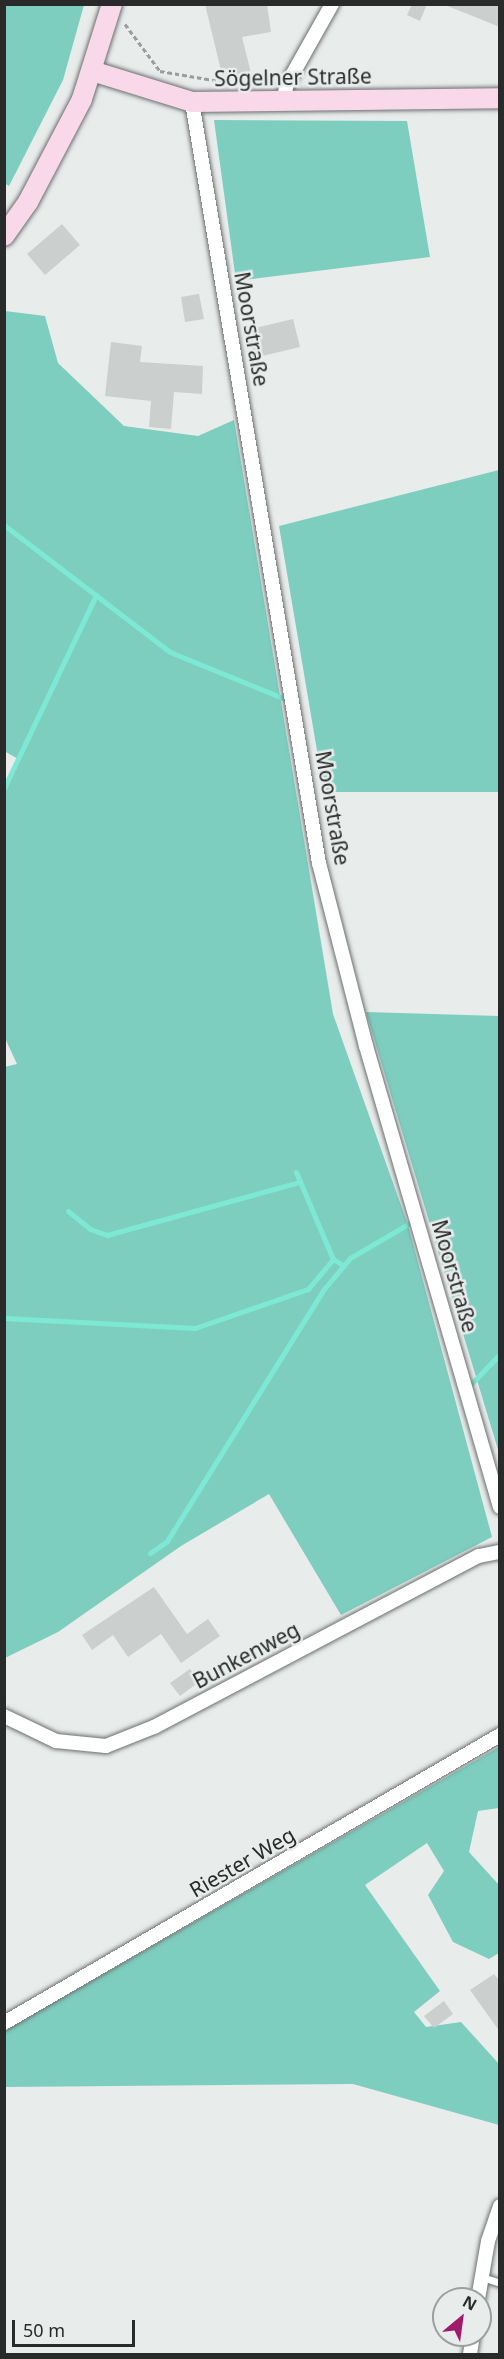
<!DOCTYPE html>
<meta charset="utf-8">
<style>
body{margin:0}
#map{position:relative;width:504px;height:2359px;overflow:hidden;background:#e8eceb;font-family:"Noto Sans",sans-serif}
div>[style]{position:absolute}
[style*='--x']{left:calc(var(--x)*1px);top:calc(var(--y)*1px);width:calc(var(--w)*1px);rotate:calc(var(--a)*1deg)}
.green>*{inset:0;background:#7ecebf}
.stream>*{height:5px;margin:-2.5px;padding:0 2.5px;transform-origin:2.5px;border-radius:2.5px;background:#7de9d5}
.building>*{inset:0;background:#cbcfce}
.path>*{height:3px;margin-top:-1.5px;transform-origin:0;background:repeating-linear-gradient(90deg,#999d9c 0 4.5px,transparent 0 7.5px)}
.roads{filter:drop-shadow(0 0 2px #6d706f) drop-shadow(0 0 2px #6d706f)}
.lane>*{height:7px;margin:-3.5px;padding:0 3.5px;transform-origin:3.5px;border-radius:3.5px;background:#fff}
.street>*{height:14px;margin:-7px;padding:0 7px;transform-origin:7px;border-radius:7px;background:#fff}
.secondary>*{height:20px;margin:-10px;padding:0 10px;transform-origin:10px;border-radius:10px;background:#f9d9e9}
span{translate:-50% -50%;white-space:nowrap;text-align:center;line-height:1.15;-webkit-text-stroke:5px #e8eceb;paint-order:stroke}
.street-label{font-size:21px;color:#292b2a}
.frame{position:absolute;inset:0;border:6px solid #292b2a;pointer-events:none}
.north{position:absolute;left:432px;top:2287px;width:60px;height:60px;box-sizing:border-box;background:#e8eceb;border:2px solid #9c9f9e;border-radius:50%;rotate:29deg;font-size:16px;font-weight:700;line-height:24px;text-align:center;color:#292b2a}
.north::after{content:'';display:block;margin:auto;width:21px;height:27px;background:#a01b6b;clip-path:polygon(50% 0,100% 100%,50% 72%,0 100%)}
.scale{position:absolute;left:12px;top:2320px;width:123px;height:27px;box-sizing:border-box;border:3px solid #292b2a;border-top:0;padding-left:8px;font-size:18px;line-height:21px;white-space:nowrap;color:#292b2a;-webkit-text-stroke:4px #e8eceb;paint-order:stroke}
</style>
<div id="map">
<div class="green">
<i style="clip-path:polygon(4px 5px,84px 5px,63px 80px,9px 186px,4px 183px)"></i>
<i style="clip-path:polygon(214px 120px,407px 121px,430px 257px,236px 281px)"></i>
<i style="clip-path:polygon(5px 311px,45px 316px,58px 363px,124px 426px,198px 436px,234px 420px,333px 1014px,408px 1225px,492px 1537px,341px 1615px,269px 1494px,181px 1546px,58px 1632px,5px 1658px,4px 1067px,17px 1064px,4px 1036px,4px 795px,20px 760px,4px 751px)"></i>
<i style="clip-path:polygon(499px 470px,499px 792px,324px 792px,279px 526px)"></i>
<i style="clip-path:polygon(366px 1012px,499px 1016px,499px 1453px)"></i>
<i style="clip-path:polygon(499px 1747px,499px 1808px,478px 1811px,469px 1852px,499px 1885px,499px 1953px,489px 1959px,453px 1942px,428px 1895px,444px 1871px,427px 1843px,365px 1885px,440px 1991px,414px 2012px,426px 2027px,461px 2022px,499px 2064px,499px 2125px,353px 2084px,5px 2087px,4px 2031px)"></i>
</div>
<div class="stream">
<i style="--x:4;--y:525;--w:209;--a:37.4"></i>
<i style="--x:170;--y:652;--w:122;--a:22.2"></i>
<i style="--x:4;--y:788;--w:214;--a:-64.5"></i>
<i style="--x:296;--y:1172;--w:95;--a:67"></i>
<i style="--x:68;--y:1211;--w:28;--a:39"></i>
<i style="--x:90;--y:1229;--w:18;--a:19"></i>
<i style="--x:107;--y:1235;--w:200;--a:-15.4"></i>
<i style="--x:4;--y:1318;--w:191;--a:3"></i>
<i style="--x:195;--y:1328;--w:120;--a:-19"></i>
<i style="--x:308;--y:1289;--w:39;--a:-50"></i>
<i style="--x:333;--y:1259;--w:13;--a:32"></i>
<i style="--x:471;--y:1384;--w:42;--a:-46"></i>
<i style="--x:150;--y:1553;--w:21;--a:-35"></i>
<i style="--x:167;--y:1541;--w:297;--a:-58.1"></i>
<i style="--x:324;--y:1289;--w:40;--a:-50"></i>
<i style="--x:350;--y:1258;--w:69;--a:-30.3"></i>
</div>
<div class="building">
<i style="clip-path:polygon(205px 4px,267px 4px,271px 32px,242px 37px,251px 73px,223px 79px)"></i>
<i style="clip-path:polygon(412px 4px,427px 4px,420px 21px,407px 15px)"></i>
<i style="clip-path:polygon(445px 4px,500px 4px,500px 27px,445px 5px)"></i>
<i style="clip-path:polygon(62px 224px,80px 245px,45px 275px,27px 254px)"></i>
<i style="clip-path:polygon(199px 294px,204px 319px,185px 322px,181px 297px)"></i>
<i style="clip-path:polygon(293px 319px,300px 347px,254px 358px,247px 330px)"></i>
<i style="clip-path:polygon(111px 342px,142px 346px,140px 362px,203px 366px,202px 394px,174px 392px,171px 429px,149px 427px,151px 401px,105px 396px)"></i>
<i style="clip-path:polygon(154px 1587px,187px 1634px,208px 1619px,220px 1636px,181px 1663px,161px 1634px,128px 1657px,113px 1635px,92px 1650px,82px 1635px)"></i>
<i style="clip-path:polygon(190px 1669px,199px 1682px,180px 1696px,170px 1683px)"></i>
<i style="clip-path:polygon(494px 1974px,500px 1981px,500px 2032px,470px 1990px)"></i>
<i style="clip-path:polygon(444px 2001px,453px 2014px,434px 2028px,424px 2016px)"></i>
</div>
<div class="path">
<i style="--x:125;--y:24;--w:59;--a:53.3"></i>
<i style="--x:160;--y:71;--w:66;--a:9.6"></i>
</div>
<div class="roads">
<div class="lane">
<i style="--x:482;--y:2277;--w:19;--a:18"></i>
</div>
<div class="street">
<i style="--x:283;--y:101;--w:17;--a:-77"></i>
<i style="--x:287;--y:84;--w:92;--a:-60.6"></i>
<i style="--x:192;--y:102;--w:772;--a:80.53"></i>
<i style="--x:319;--y:863;--w:189;--a:75.6"></i>
<i style="--x:366;--y:1046;--w:480;--a:73.8"></i>
<i style="--x:4;--y:1716;--w:58;--a:25.7"></i>
<i style="--x:56;--y:1741;--w:50;--a:5.7"></i>
<i style="--x:106;--y:1746;--w:52;--a:-21.6"></i>
<i style="--x:154;--y:1727;--w:367;--a:-27.8"></i>
<i style="--x:479;--y:1556;--w:21;--a:-11"></i>
<i style="--x:4;--y:2023;--w:574;--a:-30.14"></i>
<i style="--x:478;--y:2299;--w:59;--a:-80.2"></i>
<i style="--x:488;--y:2241;--w:37;--a:-71"></i>
<i style="--x:470;--y:2354;--w:19;--a:-81"></i>
</div>
<div class="secondary">
<i style="--x:92;--y:71;--w:105;--a:17.2"></i>
<i style="--x:192;--y:102;--w:308;--a:-0.7"></i>
<i style="--x:4;--y:236;--w:42;--a:-54.8"></i>
<i style="--x:28;--y:202;--w:116;--a:-62.3"></i>
<i style="--x:82;--y:99;--w:100;--a:-72.5"></i>
</div>
</div>
<div class="street-label">
<span style="left:293px;top:77px;rotate:-1deg">Sögelner Straße</span>
<span style="left:252px;top:329px;rotate:80deg">Moorstraße</span>
<span style="left:333px;top:808px;rotate:80deg">Moorstraße</span>
<span style="left:455px;top:1276px;rotate:74deg">Moorstraße</span>
<span style="left:246px;top:1655px;rotate:-28deg">Bunkenweg</span>
<span style="left:242px;top:1862px;rotate:-30deg">Riester Weg</span>
</div>
<div class="frame"></div>
<div class="north">N</div>
<div class="scale">50 m</div>
</div>
